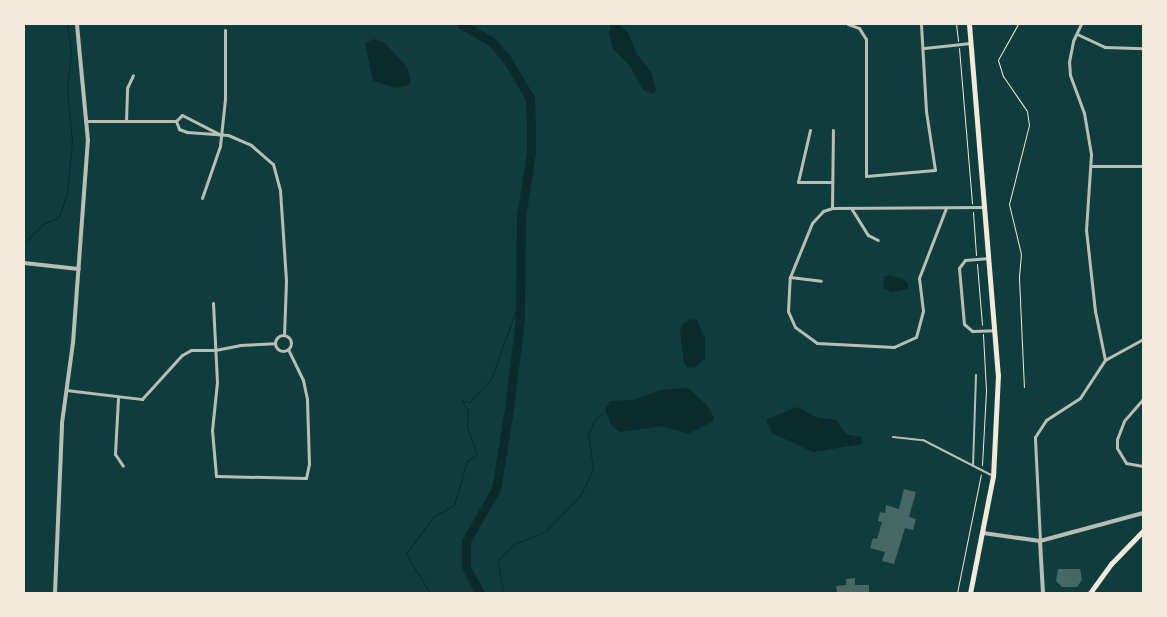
<!DOCTYPE html>
<style>
body{margin:0}
#map{position:relative;width:1167px;height:617px;overflow:hidden;background:#0f3d3e;font-family:"DejaVu Sans",sans-serif}
div>[style]{position:absolute}
[style*='--x']{left:calc(var(--x)*1px);top:calc(var(--y)*1px);width:calc(var(--w)*1px);rotate:calc(var(--a)*1deg)}
.water>*{inset:0;background:#0a2a2b}
.stream>*{height:1px;margin:-0.5px;padding:0 0.5px;transform-origin:0.5px;border-radius:0.5px;background:#0a2a2b}
.river>*{height:9px;margin:-4.5px;padding:0 4.5px;transform-origin:4.5px;border-radius:4.5px;background:#0a2a2b}
.building>*{inset:0;background:#486865}
.path>*{height:1px;margin:-0.5px;padding:0 0.5px;transform-origin:0.5px;border-radius:0.5px;background:#f1e9da}
.service>*{height:2px;margin:-1px;padding:0 1px;transform-origin:1px;border-radius:1px;background:#b8beb3}
.minor>*{height:3px;margin:-1.5px;padding:0 1.5px;transform-origin:1.5px;border-radius:1.5px;background:#b8beb3}
.minor>.ring{margin:-1.5px;padding:0;box-sizing:content-box;background:none;border:3px solid #b8beb3;border-radius:50%}
.tertiary>*{height:4px;margin:-2px;padding:0 2px;transform-origin:2px;border-radius:2px;background:#b8beb3}
.secondary>*{height:4.5px;margin:-2.25px;padding:0 2.25px;transform-origin:2.25px;border-radius:2.25px;background:#f1e9da}
.trunk>*{height:5px;margin:-2.5px;padding:0 2.5px;transform-origin:2.5px;border-radius:2.5px;background:#f1e9da}
span{translate:-50% -50%;white-space:nowrap;text-align:center;line-height:1.15;-webkit-text-stroke:4px #f1e9da;paint-order:stroke}
.frame{position:absolute;inset:0;border:25px solid #f1e9da;pointer-events:none}
</style>
<div id="map">
<div class="water">
<i style="clip-path:polygon(611px 24px,619px 24px,628px 33px,637px 54px,652px 73px,656px 90px,653px 94px,643px 90px,630px 66px,613px 49px,609px 34px)"></i>
<i style="clip-path:polygon(374px 39px,386px 44px,407px 67px,411px 81px,409px 85px,397px 88px,373px 81px,365px 43px)"></i>
<i style="clip-path:polygon(889px 275px,901px 278px,908px 283px,908px 289px,891px 292px,883px 288px,884px 277px)"></i>
<i style="clip-path:polygon(690px 319px,697px 320px,705px 339px,705px 358px,694px 368px,687px 367px,684px 363px,680px 331px,682px 325px)"></i>
<i style="clip-path:polygon(688px 388px,708px 406px,714px 418px,712px 422px,688px 434px,663px 426px,620px 432px,612px 426px,605px 410px,610px 401px,633px 400px,661px 390px)"></i>
<i style="clip-path:polygon(797px 407px,816px 417px,836px 420px,846px 434px,861px 437px,862px 444px,813px 452px,772px 433px,766px 420px)"></i>
</div>
<div class="stream">
<i style="--x:24;--y:243;--w:27;--a:-45"></i>
<i style="--x:43;--y:224;--w:17;--a:-24"></i>
<i style="--x:59;--y:217;--w:26;--a:-72"></i>
<i style="--x:67;--y:192;--w:51;--a:-84.4"></i>
<i style="--x:72;--y:141;--w:52;--a:-95.5"></i>
<i style="--x:67;--y:89;--w:38;--a:-84"></i>
<i style="--x:71;--y:51;--w:27;--a:-98"></i>
<i style="--x:430;--y:593;--w:46;--a:-121.6"></i>
<i style="--x:406;--y:554;--w:46;--a:-53.9"></i>
<i style="--x:433;--y:517;--w:24;--a:-30"></i>
<i style="--x:454;--y:505;--w:46;--a:-73.5"></i>
<i style="--x:467;--y:461;--w:12;--a:-35"></i>
<i style="--x:477;--y:454;--w:30;--a:-110"></i>
<i style="--x:467;--y:426;--w:16;--a:-86"></i>
<i style="--x:468;--y:410;--w:11;--a:-124"></i>
<i style="--x:462;--y:401;--w:8;--a:7"></i>
<i style="--x:470;--y:402;--w:31;--a:-48"></i>
<i style="--x:491;--y:379;--w:85;--a:-70.1"></i>
<i style="--x:503;--y:593;--w:33;--a:-99"></i>
<i style="--x:498;--y:560;--w:23;--a:-45"></i>
<i style="--x:514;--y:544;--w:35;--a:-22"></i>
<i style="--x:546;--y:531;--w:49;--a:-45.8"></i>
<i style="--x:580;--y:496;--w:30;--a:-64"></i>
<i style="--x:593;--y:469;--w:35;--a:-98"></i>
<i style="--x:588;--y:434;--w:17;--a:-65"></i>
<i style="--x:595;--y:419;--w:12;--a:-35"></i>
</div>
<div class="river">
<i style="--x:461;--y:24;--w:34;--a:30"></i>
<i style="--x:491;--y:41;--w:23;--a:49"></i>
<i style="--x:506;--y:58;--w:47;--a:59"></i>
<i style="--x:530;--y:98;--w:23;--a:88"></i>
<i style="--x:531;--y:121;--w:31;--a:90"></i>
<i style="--x:531;--y:152;--w:66;--a:98.7"></i>
<i style="--x:521;--y:217;--w:102;--a:90.6"></i>
<i style="--x:520;--y:319;--w:91;--a:97"></i>
<i style="--x:509;--y:409;--w:81;--a:99.2"></i>
<i style="--x:496;--y:489;--w:60;--a:120"></i>
<i style="--x:466;--y:541;--w:26;--a:90"></i>
<i style="--x:466;--y:567;--w:30;--a:62"></i>
</div>
<div class="building">
<i style="clip-path:polygon(904px 489px,916px 492px,909px 517px,916px 519px,913px 530px,905px 528px,894px 564px,882px 561px,885px 552px,870px 548px,873px 538px,877px 539px,882px 522px,878px 521px,880px 512px,885px 513px,886px 505px,899px 509px)"></i>
<i style="clip-path:polygon(1058px 569px,1080px 569px,1082px 580px,1077px 587px,1062px 587px,1056px 581px)"></i>
<i style="clip-path:polygon(855px 578px,855px 585px,869px 585px,869px 593px,837px 593px,836px 586px,846px 585px,846px 579px)"></i>
</div>
<div class="path">
<i style="--x:956;--y:24;--w:17;--a:83"></i>
<i style="--x:1018;--y:24;--w:41;--a:119.1"></i>
<i style="--x:998;--y:60;--w:17;--a:73"></i>
<i style="--x:1003;--y:76;--w:42;--a:55.6"></i>
<i style="--x:1027;--y:111;--w:14;--a:82"></i>
<i style="--x:1029;--y:125;--w:81;--a:104.2"></i>
<i style="--x:1009;--y:204;--w:51;--a:76.5"></i>
<i style="--x:1021;--y:254;--w:24;--a:95"></i>
<i style="--x:1019;--y:278;--w:109;--a:87.4"></i>
<i style="--x:959;--y:48;--w:156;--a:85.2"></i>
<i style="--x:973;--y:212;--w:43;--a:86"></i>
<i style="--x:977;--y:264;--w:61;--a:85.3"></i>
<i style="--x:982;--y:465;--w:75;--a:-86.9"></i>
<i style="--x:986;--y:390;--w:56;--a:-93.1"></i>
<i style="--x:957;--y:593;--w:121;--a:-78.6"></i>
</div>
<div class="service">
<i style="--x:893;--y:437;--w:30;--a:6"></i>
<i style="--x:923;--y:440;--w:76;--a:27.2"></i>
<i style="--x:973;--y:466;--w:91;--a:-88.1"></i>
</div>
<div class="minor">
<i style="--x:848;--y:24;--w:12;--a:20"></i>
<i style="--x:859;--y:28;--w:13;--a:58"></i>
<i style="--x:866;--y:39;--w:137;--a:90"></i>
<i style="--x:866;--y:176;--w:69;--a:-5"></i>
<i style="--x:935;--y:170;--w:60;--a:-98.7"></i>
<i style="--x:926;--y:111;--w:87;--a:-93.3"></i>
<i style="--x:1077;--y:34;--w:31;--a:25"></i>
<i style="--x:1105;--y:47;--w:38;--a:2"></i>
<i style="--x:924;--y:48;--w:47;--a:-6.1"></i>
<i style="--x:85;--y:121;--w:91;--a:0"></i>
<i style="--x:176;--y:121;--w:8;--a:-45"></i>
<i style="--x:182;--y:115;--w:44;--a:27.1"></i>
<i style="--x:126;--y:121;--w:33;--a:-88"></i>
<i style="--x:127;--y:88;--w:14;--a:-65"></i>
<i style="--x:176;--y:121;--w:9;--a:69"></i>
<i style="--x:179;--y:129;--w:9;--a:21"></i>
<i style="--x:187;--y:132;--w:41;--a:4.2"></i>
<i style="--x:228;--y:135;--w:25;--a:23"></i>
<i style="--x:251;--y:145;--w:29;--a:41"></i>
<i style="--x:273;--y:164;--w:27;--a:75"></i>
<i style="--x:280;--y:190;--w:91;--a:86.2"></i>
<i style="--x:286;--y:281;--w:54;--a:92.1"></i>
<i style="--x:810;--y:130;--w:53;--a:103"></i>
<i style="--x:798;--y:182;--w:34;--a:0"></i>
<i style="--x:1092;--y:166;--w:51;--a:0"></i>
<i style="--x:202;--y:198;--w:55;--a:-70.9"></i>
<i style="--x:220;--y:146;--w:47;--a:-83.9"></i>
<i style="--x:225;--y:99;--w:69;--a:-90"></i>
<i style="--x:832;--y:208;--w:78;--a:-89.3"></i>
<i style="--x:851;--y:208;--w:32;--a:58"></i>
<i style="--x:868;--y:235;--w:11;--a:27"></i>
<i style="--x:946;--y:208;--w:75;--a:111.1"></i>
<i style="--x:919;--y:278;--w:33;--a:83"></i>
<i style="--x:923;--y:311;--w:27;--a:105"></i>
<i style="--x:916;--y:337;--w:24;--a:156"></i>
<i style="--x:894;--y:347;--w:77;--a:-177"></i>
<i style="--x:817;--y:343;--w:27;--a:-144"></i>
<i style="--x:795;--y:327;--w:17;--a:-114"></i>
<i style="--x:788;--y:311;--w:34;--a:-87"></i>
<i style="--x:790;--y:277;--w:58;--a:-67.8"></i>
<i style="--x:812;--y:223;--w:16;--a:-47"></i>
<i style="--x:823;--y:211;--w:9;--a:-18"></i>
<i style="--x:832;--y:208;--w:153;--a:-0.4"></i>
<i style="--x:989;--y:258;--w:24;--a:175"></i>
<i style="--x:965;--y:260;--w:10;--a:127"></i>
<i style="--x:959;--y:268;--w:56;--a:84.9"></i>
<i style="--x:964;--y:324;--w:11;--a:41"></i>
<i style="--x:972;--y:331;--w:23;--a:-2"></i>
<i style="--x:790;--y:277;--w:31;--a:7"></i>
<i style="--x:213;--y:303;--w:79;--a:87.1"></i>
<i style="--x:217;--y:382;--w:48;--a:95.9"></i>
<i style="--x:212;--y:430;--w:46;--a:85"></i>
<i style="--x:216;--y:476;--w:90;--a:1.3"></i>
<i style="--x:306;--y:478;--w:14;--a:-78"></i>
<i style="--x:309;--y:464;--w:65;--a:-91.8"></i>
<i style="--x:307;--y:399;--w:19;--a:-102"></i>
<i style="--x:303;--y:380;--w:34;--a:-116"></i>
<i class="ring" style="left:275px;top:335px;width:13px;height:13px"></i>
<i style="--x:1105;--y:360;--w:43;--a:-28.9"></i>
<i style="--x:66;--y:390;--w:77;--a:6.8"></i>
<i style="--x:142;--y:399;--w:59;--a:-47.7"></i>
<i style="--x:182;--y:355;--w:10;--a:-29"></i>
<i style="--x:191;--y:350;--w:24;--a:0"></i>
<i style="--x:215;--y:350;--w:25;--a:-11"></i>
<i style="--x:240;--y:345;--w:35;--a:-3"></i>
<i style="--x:118;--y:398;--w:56;--a:93.1"></i>
<i style="--x:115;--y:454;--w:14;--a:56"></i>
<i style="--x:1143;--y:399;--w:29;--a:131"></i>
<i style="--x:1124;--y:421;--w:19;--a:111"></i>
<i style="--x:1117;--y:439;--w:9;--a:90"></i>
<i style="--x:1117;--y:448;--w:17;--a:59"></i>
<i style="--x:1126;--y:463;--w:17;--a:10"></i>
<i style="--x:1040;--y:541;--w:104;--a:-92.8"></i>
<i style="--x:1035;--y:437;--w:20;--a:-57"></i>
<i style="--x:1046;--y:420;--w:40;--a:-32.9"></i>
<i style="--x:1080;--y:398;--w:45;--a:-56.7"></i>
<i style="--x:1105;--y:360;--w:50;--a:-101.5"></i>
<i style="--x:1095;--y:311;--w:81;--a:-96.3"></i>
<i style="--x:1086;--y:230;--w:76;--a:-86.2"></i>
<i style="--x:1091;--y:154;--w:42;--a:-99.7"></i>
<i style="--x:1084;--y:113;--w:40;--a:-110.2"></i>
<i style="--x:1070;--y:75;--w:13;--a:-94"></i>
<i style="--x:1069;--y:62;--w:21;--a:-79"></i>
<i style="--x:1073;--y:41;--w:19;--a:-65"></i>
</div>
<div class="tertiary">
<i style="--x:24;--y:263;--w:55;--a:6.2"></i>
<i style="--x:983;--y:533;--w:58;--a:8"></i>
<i style="--x:1040;--y:541;--w:107;--a:-15.2"></i>
<i style="--x:1040;--y:541;--w:52;--a:86.7"></i>
<i style="--x:55;--y:593;--w:170;--a:-87.6"></i>
<i style="--x:62;--y:423;--w:81;--a:-82.2"></i>
<i style="--x:73;--y:343;--w:203;--a:-85.8"></i>
<i style="--x:88;--y:141;--w:118;--a:-95.4"></i>
</div>
<div class="secondary">
<i style="--x:1090;--y:593;--w:36;--a:-54"></i>
<i style="--x:1111;--y:564;--w:46;--a:-45.9"></i>
</div>
<div class="trunk">
<i style="--x:969;--y:24;--w:352;--a:85.3"></i>
<i style="--x:998;--y:375;--w:101;--a:92.8"></i>
<i style="--x:993;--y:476;--w:119;--a:101.1"></i>
</div>
<div class="frame"></div>
</div>
